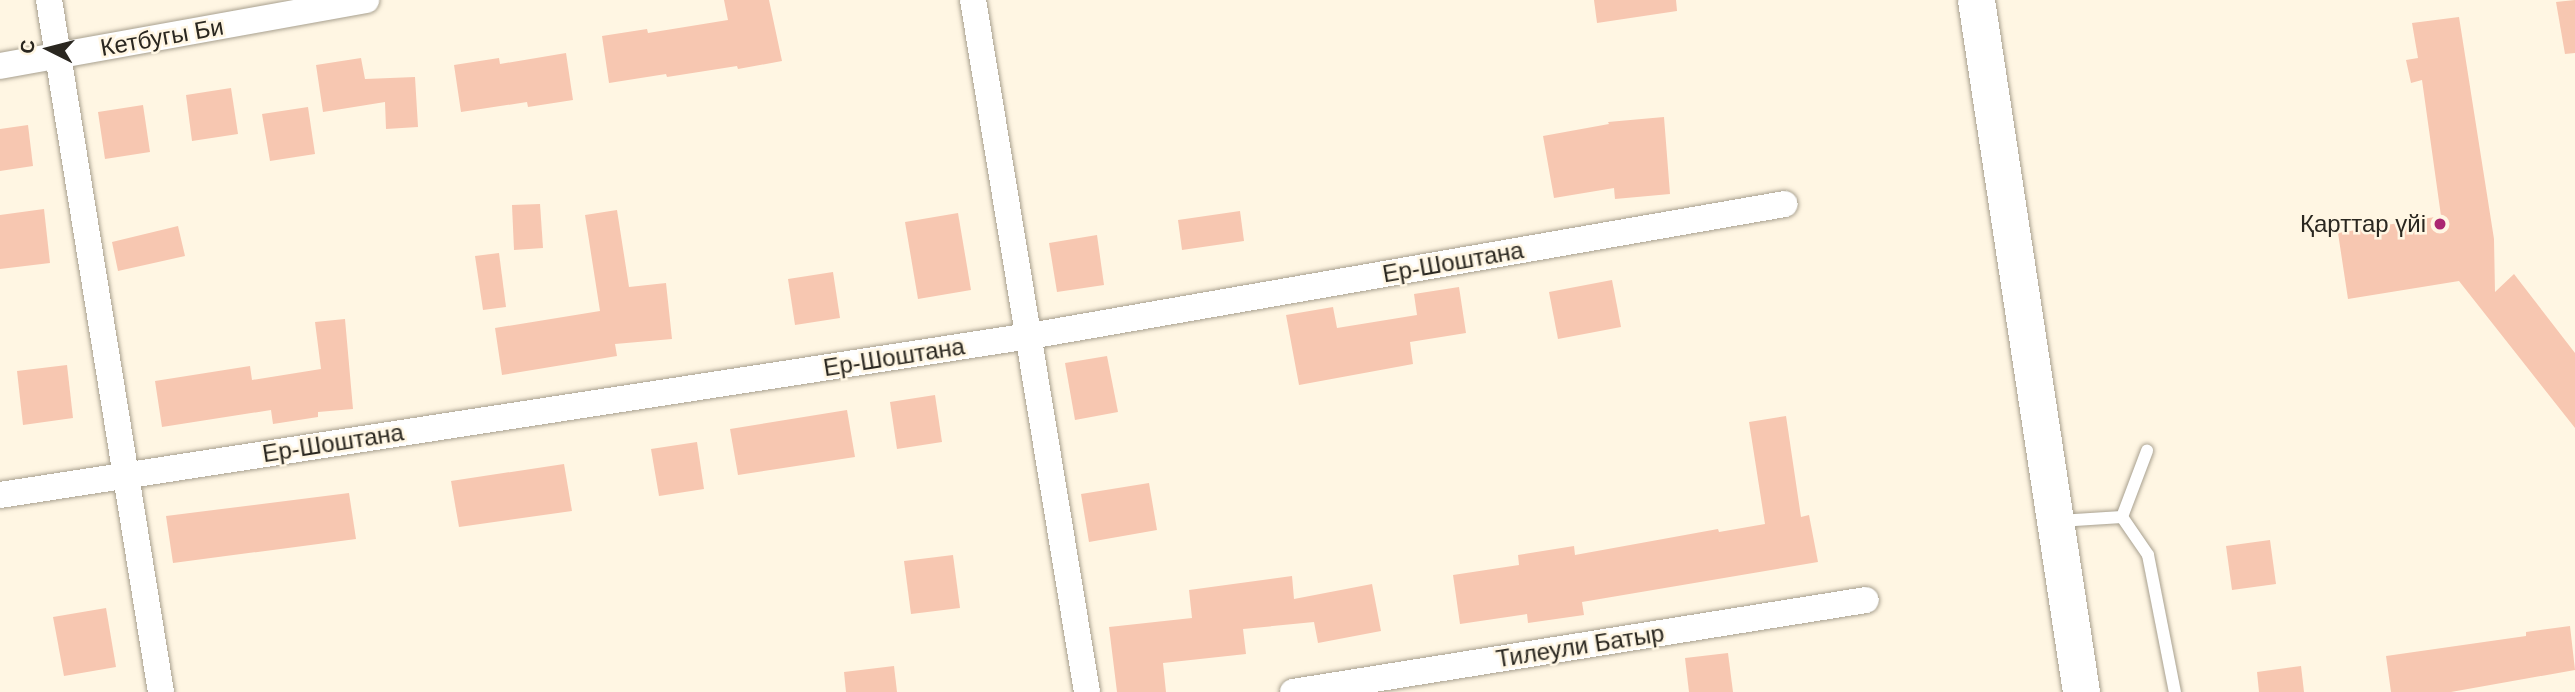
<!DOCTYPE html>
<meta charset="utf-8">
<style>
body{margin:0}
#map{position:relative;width:2575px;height:692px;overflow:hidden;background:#fff6e3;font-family:Helvetica,sans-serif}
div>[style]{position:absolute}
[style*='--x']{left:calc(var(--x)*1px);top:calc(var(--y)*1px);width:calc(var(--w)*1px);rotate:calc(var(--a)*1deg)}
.building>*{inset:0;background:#f7c7b1}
.roads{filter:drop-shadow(0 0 2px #a8a08f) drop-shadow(0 0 2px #a8a08f)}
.lane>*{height:12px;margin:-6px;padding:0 6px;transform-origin:6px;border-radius:6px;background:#fff}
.street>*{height:26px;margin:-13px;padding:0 13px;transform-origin:13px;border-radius:13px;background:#fff}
.secondary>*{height:37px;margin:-18.5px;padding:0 18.5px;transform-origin:18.5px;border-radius:18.5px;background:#fff}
.dots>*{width:19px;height:19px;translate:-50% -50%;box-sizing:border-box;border:4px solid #fff6e3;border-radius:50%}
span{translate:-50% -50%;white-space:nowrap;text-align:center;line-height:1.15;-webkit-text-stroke:5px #fff6e3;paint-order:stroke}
.street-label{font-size:24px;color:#2a2720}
.poi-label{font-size:24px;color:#2a2720}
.right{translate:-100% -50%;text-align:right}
.north{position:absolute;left:14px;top:14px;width:70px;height:70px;-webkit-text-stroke:5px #fff6e3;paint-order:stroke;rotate:276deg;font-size:19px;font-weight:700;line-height:28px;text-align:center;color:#2a2720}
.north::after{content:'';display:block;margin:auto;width:24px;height:32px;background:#2a2720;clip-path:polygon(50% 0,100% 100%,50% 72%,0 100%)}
</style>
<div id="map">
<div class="building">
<i style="clip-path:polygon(724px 0,769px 0,782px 61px,738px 69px,737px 66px,667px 77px,666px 74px,609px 83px,602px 36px,647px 29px,648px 33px,728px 20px)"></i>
<i style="clip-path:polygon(1594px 0,1676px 0,1677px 11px,1597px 23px)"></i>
<i style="clip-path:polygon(2575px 0,2575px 53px,2565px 54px,2556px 2px)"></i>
<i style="clip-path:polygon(2459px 17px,2494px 239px,2495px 292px,2514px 274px,2575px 353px,2575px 428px,2459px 281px,2348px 299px,2338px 233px,2441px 216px,2422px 80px,2411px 83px,2406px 60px,2418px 58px,2412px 23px)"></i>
<i style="clip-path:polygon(566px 53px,573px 100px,528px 107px,527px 102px,461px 112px,454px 65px,499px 58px,500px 64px)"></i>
<i style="clip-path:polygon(361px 58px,365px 79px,415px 77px,418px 127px,386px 129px,385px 102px,323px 112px,316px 65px)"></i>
<i style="clip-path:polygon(231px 88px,238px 134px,192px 141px,186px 95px)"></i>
<i style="clip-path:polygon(143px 105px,150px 152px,105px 159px,98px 112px)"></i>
<i style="clip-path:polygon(308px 107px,315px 154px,270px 161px,262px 114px)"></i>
<i style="clip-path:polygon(1664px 117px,1670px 194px,1615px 199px,1614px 188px,1554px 198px,1543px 136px,1609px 124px,1608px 122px)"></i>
<i style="clip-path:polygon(28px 125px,33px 166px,0 171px,0 129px)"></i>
<i style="clip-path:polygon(540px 204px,543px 248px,514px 250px,512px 205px)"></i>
<i style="clip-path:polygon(44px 209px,50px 263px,0 269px,0 215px)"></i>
<i style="clip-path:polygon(617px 210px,629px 287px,666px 283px,672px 339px,615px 344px,617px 356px,502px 375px,495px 328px,600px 311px,585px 215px)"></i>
<i style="clip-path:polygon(1240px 211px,1244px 241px,1182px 250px,1178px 220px)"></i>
<i style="clip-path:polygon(958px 213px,971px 290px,918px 299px,905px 222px)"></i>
<i style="clip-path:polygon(178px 226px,185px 256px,118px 271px,112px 242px)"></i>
<i style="clip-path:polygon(1097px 235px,1104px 285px,1057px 292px,1049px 243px)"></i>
<i style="clip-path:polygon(499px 253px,506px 307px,483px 310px,475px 256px)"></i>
<i style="clip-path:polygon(833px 272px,840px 318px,795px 325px,788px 279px)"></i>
<i style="clip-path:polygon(1612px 280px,1621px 327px,1558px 339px,1549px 292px)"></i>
<i style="clip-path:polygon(1459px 287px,1466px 333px,1410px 342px,1413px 364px,1299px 385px,1286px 315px,1333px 307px,1337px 328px,1417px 315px,1414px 294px)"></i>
<i style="clip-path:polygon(345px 319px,353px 409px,318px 412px,318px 417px,273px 424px,271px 410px,162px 427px,155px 381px,250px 366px,252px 380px,321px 369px,315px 322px)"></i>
<i style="clip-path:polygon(1107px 356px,1118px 412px,1075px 420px,1065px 363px)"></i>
<i style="clip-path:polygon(67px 365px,73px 418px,23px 425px,17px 371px)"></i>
<i style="clip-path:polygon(935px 395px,942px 442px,897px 449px,890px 402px)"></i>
<i style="clip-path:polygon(847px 410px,855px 457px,738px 475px,730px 429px)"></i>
<i style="clip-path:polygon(1786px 416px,1801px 517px,1809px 515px,1818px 562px,1582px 602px,1584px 615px,1528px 623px,1527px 614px,1460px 624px,1453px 575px,1519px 565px,1518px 555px,1574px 546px,1575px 555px,1718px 529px,1719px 532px,1765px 524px,1749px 422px)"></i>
<i style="clip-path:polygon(697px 442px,704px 489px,659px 496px,651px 449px)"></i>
<i style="clip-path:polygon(564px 464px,572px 511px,459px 527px,451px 481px)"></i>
<i style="clip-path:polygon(1149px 483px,1157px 530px,1089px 542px,1081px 494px)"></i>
<i style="clip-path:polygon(349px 493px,356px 539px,173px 563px,166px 516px)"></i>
<i style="clip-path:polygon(2270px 540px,2276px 584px,2232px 590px,2226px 546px)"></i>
<i style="clip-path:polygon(953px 555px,960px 608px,911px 614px,904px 561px)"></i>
<i style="clip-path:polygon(1292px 576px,1294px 599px,1372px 584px,1381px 631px,1318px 643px,1314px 622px,1243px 629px,1246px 654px,1163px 663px,1166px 692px,1117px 692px,1109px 627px,1192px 618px,1189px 590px)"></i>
<i style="clip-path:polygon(106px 608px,116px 667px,64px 676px,53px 617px)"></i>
<i style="clip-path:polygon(2570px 626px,2575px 670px,2451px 692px,2391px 692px,2386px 656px,2526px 636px,2526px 632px)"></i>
<i style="clip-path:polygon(1728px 653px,1733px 692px,1689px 692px,1685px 658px)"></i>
<i style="clip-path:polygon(894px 666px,897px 692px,846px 692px,844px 672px)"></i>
<i style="clip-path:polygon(2301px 666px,2304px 692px,2259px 692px,2257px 672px)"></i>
</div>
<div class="roads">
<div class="lane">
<i style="--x:2122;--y:517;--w:71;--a:-69.3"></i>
<i style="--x:2059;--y:521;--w:63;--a:-3.6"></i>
<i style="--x:2122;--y:517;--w:46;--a:55.6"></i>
<i style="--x:2148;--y:555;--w:140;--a:78.9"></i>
</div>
<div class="street">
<i style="--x:49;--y:0;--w:701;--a:80.81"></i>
<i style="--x:973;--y:0;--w:701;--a:80.65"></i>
<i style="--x:0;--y:66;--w:372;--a:-10.2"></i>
<i style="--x:0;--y:495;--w:1042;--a:-8.78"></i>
<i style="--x:1030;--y:336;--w:766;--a:-9.92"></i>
<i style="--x:1293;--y:692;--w:580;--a:-9.12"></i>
</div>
<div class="secondary">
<i style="--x:1976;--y:0;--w:700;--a:81.37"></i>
</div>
</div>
<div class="dots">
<i style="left:2440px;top:224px;background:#ab2772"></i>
</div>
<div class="street-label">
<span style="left:162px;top:37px;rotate:-10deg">Кетбугы Би</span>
<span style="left:1453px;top:262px;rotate:-10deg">Ер-Шоштана</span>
<span style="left:894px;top:357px;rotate:-9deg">Ер-Шоштана</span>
<span style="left:333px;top:443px;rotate:-9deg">Ер-Шоштана</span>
<span style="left:1580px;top:646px;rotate:-9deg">Тилеули Батыр</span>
</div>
<div class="poi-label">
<span class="right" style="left:2426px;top:224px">Қарттар үйі</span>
</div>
<div class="north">С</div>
</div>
